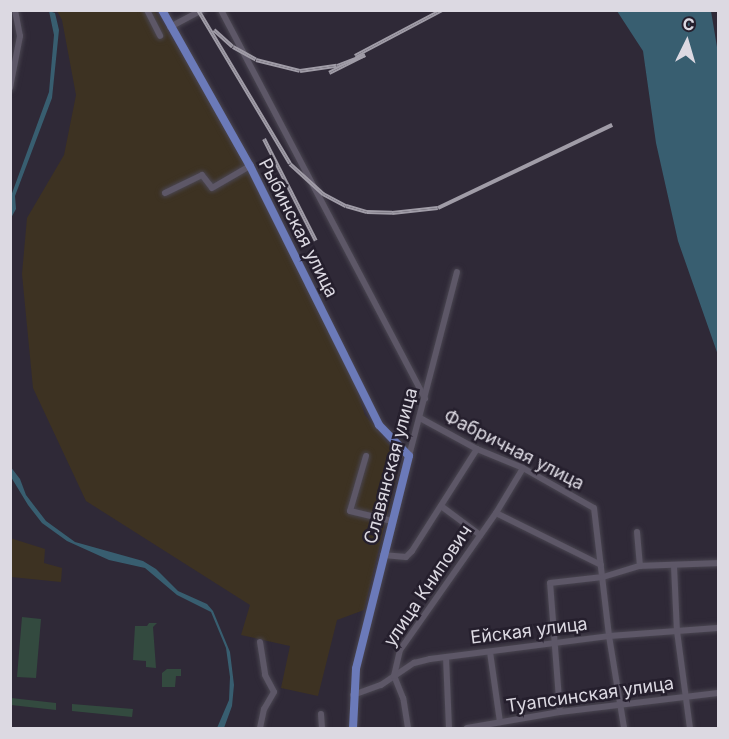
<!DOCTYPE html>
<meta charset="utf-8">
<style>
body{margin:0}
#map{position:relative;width:729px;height:739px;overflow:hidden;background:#2f2937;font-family:Inter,sans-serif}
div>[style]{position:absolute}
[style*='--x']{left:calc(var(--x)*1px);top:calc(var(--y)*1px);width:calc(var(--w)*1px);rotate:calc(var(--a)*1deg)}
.industrial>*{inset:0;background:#3d3222}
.green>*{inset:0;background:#334a3f}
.water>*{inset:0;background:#385e70}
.roads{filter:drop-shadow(0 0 2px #4a4651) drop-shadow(0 0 2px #4a4651)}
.minor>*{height:6px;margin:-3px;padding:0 3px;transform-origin:3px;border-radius:3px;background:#5d5767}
.major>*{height:8px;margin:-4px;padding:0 4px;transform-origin:4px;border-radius:4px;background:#6b7ab9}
.rail>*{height:4px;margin-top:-2px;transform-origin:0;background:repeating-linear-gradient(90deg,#251f2d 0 4.5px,#a09ca7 0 9px);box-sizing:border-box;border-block:2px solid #a09ca7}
span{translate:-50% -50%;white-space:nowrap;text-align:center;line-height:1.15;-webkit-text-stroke:5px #251f2d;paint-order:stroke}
.street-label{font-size:18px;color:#dcd9e2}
.frame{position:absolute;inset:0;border:12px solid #dcd9e2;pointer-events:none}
.north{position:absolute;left:657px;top:12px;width:60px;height:60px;-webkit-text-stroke:4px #251f2d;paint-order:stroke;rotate:5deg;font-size:16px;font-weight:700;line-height:24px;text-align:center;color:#dcd9e2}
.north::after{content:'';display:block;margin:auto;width:21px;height:27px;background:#dcd9e2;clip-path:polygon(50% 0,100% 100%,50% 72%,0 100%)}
</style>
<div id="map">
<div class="industrial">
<i style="clip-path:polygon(57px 11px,155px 11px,198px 80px,250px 175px,353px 379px,365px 415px,401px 459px,364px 610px,337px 620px,318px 696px,281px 688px,290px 646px,241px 635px,250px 605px,86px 501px,33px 388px,22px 274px,27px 218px,64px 155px,76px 95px,62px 20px)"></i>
<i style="clip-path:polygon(10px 538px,45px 549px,44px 563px,62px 568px,61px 582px,11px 577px)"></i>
</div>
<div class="green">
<i style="clip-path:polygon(22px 617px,41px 619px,36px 678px,17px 677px)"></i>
<i style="clip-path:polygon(149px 623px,157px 623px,153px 627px,156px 668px,146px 667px,146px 661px,133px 660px,135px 626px,147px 626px)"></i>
<i style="clip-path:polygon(167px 669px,181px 669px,181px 676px,176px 676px,175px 687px,162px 687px,162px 673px)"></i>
<i style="clip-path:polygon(11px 698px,56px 703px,56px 710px,11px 705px)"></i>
<i style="clip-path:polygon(72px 704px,133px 709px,132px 717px,72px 711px)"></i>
</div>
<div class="water">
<i style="clip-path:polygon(49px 11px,55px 13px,59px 30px,52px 98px,15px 196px,16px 209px,11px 218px,11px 196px,49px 92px,54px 35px)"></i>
<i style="clip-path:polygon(617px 11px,711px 11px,718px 53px,718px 355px,678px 241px,656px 143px,643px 51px)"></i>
<i style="clip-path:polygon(10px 466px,20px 479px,26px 495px,46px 521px,75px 542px,143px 561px,156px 569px,178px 591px,207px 604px,213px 611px,230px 652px,234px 685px,232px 706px,224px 728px,217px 728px,229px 700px,230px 677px,226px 648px,211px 612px,177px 595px,145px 568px,109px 560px,67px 541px,42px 523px,28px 505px,11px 477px)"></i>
</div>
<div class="roads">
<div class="minor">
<i style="--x:147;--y:10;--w:29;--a:63"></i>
<i style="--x:221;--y:10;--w:439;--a:62.3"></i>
<i style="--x:170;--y:27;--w:36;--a:-28"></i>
<i style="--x:10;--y:88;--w:53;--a:-79.1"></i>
<i style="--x:20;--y:36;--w:26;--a:-101"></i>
<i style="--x:165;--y:193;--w:41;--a:-25.9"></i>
<i style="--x:202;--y:175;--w:16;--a:52"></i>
<i style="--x:212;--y:188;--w:44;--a:-30.1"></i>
<i style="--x:420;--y:418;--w:65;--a:28.5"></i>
<i style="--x:477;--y:449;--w:50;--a:22.4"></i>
<i style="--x:523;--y:468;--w:81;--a:29.4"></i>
<i style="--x:594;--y:508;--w:129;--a:83.3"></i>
<i style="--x:609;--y:636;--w:93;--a:80.7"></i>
<i style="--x:366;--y:456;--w:57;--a:106.2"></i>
<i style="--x:350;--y:511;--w:43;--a:13.4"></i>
<i style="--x:409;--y:456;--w:190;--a:-75.4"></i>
<i style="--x:441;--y:506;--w:49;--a:36.6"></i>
<i style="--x:496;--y:513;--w:117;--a:26.3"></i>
<i style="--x:637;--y:532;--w:34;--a:85"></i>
<i style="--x:383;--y:555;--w:23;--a:5"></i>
<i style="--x:406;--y:557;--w:8;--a:-45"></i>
<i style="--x:412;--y:551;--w:121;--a:-57.5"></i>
<i style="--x:674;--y:566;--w:65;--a:87.4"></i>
<i style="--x:677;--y:631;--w:98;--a:82.4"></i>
<i style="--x:260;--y:642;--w:33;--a:81"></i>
<i style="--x:265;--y:675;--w:19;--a:62"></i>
<i style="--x:274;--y:692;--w:20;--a:120"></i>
<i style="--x:264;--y:709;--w:19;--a:102"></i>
<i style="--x:490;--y:652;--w:71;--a:81.9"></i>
<i style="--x:446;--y:657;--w:71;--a:87.6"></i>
<i style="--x:353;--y:695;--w:30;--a:-20"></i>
<i style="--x:381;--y:685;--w:40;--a:-34"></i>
<i style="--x:414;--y:663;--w:16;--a:-14"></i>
<i style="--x:430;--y:659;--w:180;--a:-7.3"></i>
<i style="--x:609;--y:636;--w:109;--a:-4.2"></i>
<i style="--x:560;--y:712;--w:129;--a:-94.4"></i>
<i style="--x:550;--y:583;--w:53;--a:-6.5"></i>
<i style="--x:603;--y:577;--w:39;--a:-17"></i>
<i style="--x:640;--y:566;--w:78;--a:-2.2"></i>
<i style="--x:321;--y:714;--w:14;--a:86"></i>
<i style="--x:408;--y:728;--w:30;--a:-99"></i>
<i style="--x:403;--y:698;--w:24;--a:-112"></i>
<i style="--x:394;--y:676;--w:27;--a:-77"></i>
<i style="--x:400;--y:650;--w:167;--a:-55"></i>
<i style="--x:496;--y:513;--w:52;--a:-59"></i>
<i style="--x:467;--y:728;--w:94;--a:-9.8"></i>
<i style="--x:560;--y:712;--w:159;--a:-6.9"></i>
</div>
<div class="major">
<i style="--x:162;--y:10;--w:179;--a:60.6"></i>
<i style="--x:250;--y:166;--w:289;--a:63.5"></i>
<i style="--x:379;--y:425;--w:43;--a:45.9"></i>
<i style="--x:409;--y:456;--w:219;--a:104"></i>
<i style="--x:356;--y:669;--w:59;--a:92.9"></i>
</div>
</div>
<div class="rail">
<i style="--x:198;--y:10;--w:179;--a:59.1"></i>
<i style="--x:290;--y:164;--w:45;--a:42.3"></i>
<i style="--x:323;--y:194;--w:26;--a:28"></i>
<i style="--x:346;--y:206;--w:22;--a:16"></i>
<i style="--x:367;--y:212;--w:25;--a:2"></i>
<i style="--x:392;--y:213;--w:46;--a:-6.2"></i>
<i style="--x:438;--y:208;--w:193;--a:-25.5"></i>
<i style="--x:214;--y:30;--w:25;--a:42"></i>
<i style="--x:233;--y:47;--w:26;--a:29"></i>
<i style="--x:256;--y:60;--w:45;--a:14"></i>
<i style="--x:300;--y:71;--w:37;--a:-8"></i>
<i style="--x:337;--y:66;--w:30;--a:-21"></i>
<i style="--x:365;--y:55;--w:40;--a:153.4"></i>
<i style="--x:355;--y:56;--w:98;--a:-27.9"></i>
<i style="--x:264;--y:139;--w:114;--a:63"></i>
</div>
<div class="street-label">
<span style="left:298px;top:228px;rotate:63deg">Рыбинская улица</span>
<span style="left:514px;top:450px;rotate:27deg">Фабричная улица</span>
<span style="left:391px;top:466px;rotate:-75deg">Славянская улица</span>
<span style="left:428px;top:586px;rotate:-56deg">улица Книпович</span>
<span style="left:529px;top:631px;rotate:-7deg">Ейская улица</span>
<span style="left:590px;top:695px;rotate:-8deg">Туапсинская улица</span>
</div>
<div class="frame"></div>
<div class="north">С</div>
</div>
